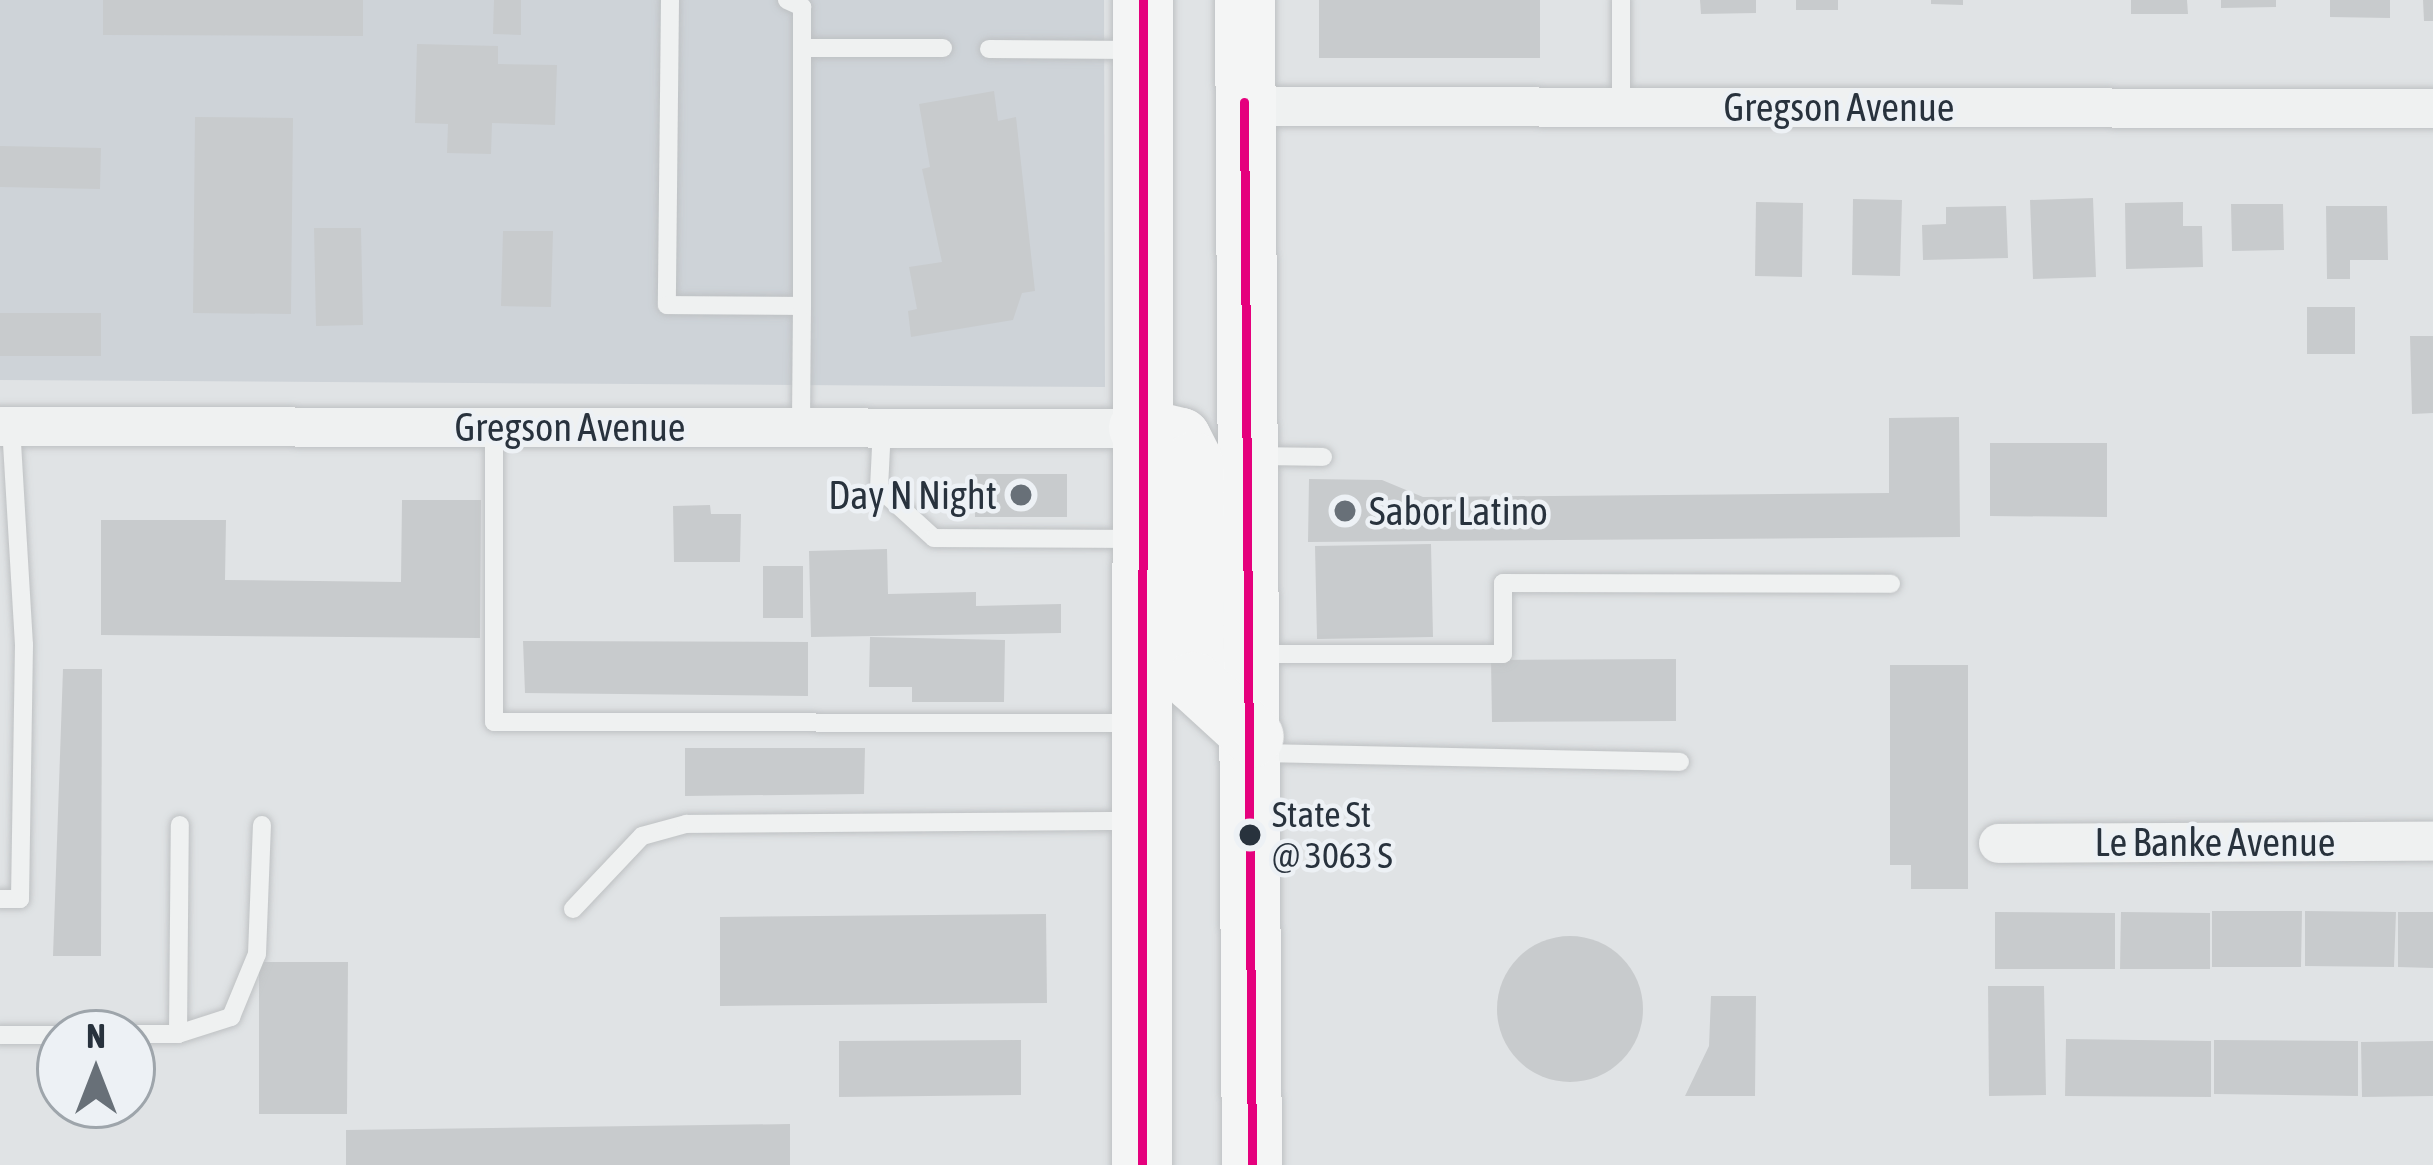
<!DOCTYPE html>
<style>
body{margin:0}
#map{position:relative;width:2433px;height:1165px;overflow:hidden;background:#e0e3e5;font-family:"Asap Condensed",sans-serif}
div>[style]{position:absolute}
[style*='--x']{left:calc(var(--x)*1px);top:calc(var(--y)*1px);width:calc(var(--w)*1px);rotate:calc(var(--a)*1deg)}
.built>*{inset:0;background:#ced3d8}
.building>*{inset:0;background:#c8cbcd}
.round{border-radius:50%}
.roads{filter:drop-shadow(0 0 3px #bec1c3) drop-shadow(0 0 3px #bec1c3)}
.lane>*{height:18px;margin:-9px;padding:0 9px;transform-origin:9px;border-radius:9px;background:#eff1f1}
.street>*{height:39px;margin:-19.5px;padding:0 19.5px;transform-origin:19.5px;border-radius:19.5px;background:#eff1f1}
.primary>*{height:60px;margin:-30px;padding:0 30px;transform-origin:30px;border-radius:30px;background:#f4f5f5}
.bus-1>*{height:9px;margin:-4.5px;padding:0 4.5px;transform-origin:4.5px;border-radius:4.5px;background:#e5007d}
.dots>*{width:33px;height:33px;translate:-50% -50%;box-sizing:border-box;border:6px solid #edf1f5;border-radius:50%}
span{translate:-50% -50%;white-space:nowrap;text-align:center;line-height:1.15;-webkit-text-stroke:9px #edf1f5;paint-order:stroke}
.bus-label{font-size:36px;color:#28323d}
.left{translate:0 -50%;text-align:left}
.street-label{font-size:39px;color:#28323d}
.poi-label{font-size:39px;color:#28323d}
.right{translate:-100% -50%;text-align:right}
.north{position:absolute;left:36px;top:1009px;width:120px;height:120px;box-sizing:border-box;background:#edf1f5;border:3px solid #9ea5ab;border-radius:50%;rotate:0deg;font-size:33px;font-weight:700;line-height:48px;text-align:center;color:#28323d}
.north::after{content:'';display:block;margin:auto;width:42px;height:54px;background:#687078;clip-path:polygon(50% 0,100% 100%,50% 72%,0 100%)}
</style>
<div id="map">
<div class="built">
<i style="clip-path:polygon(0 0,1104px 0,1105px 387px,0 380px)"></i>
</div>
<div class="building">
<i style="clip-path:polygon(103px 0,363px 0,363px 36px,103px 35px)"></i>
<i style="clip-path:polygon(494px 0,521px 0,521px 35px,493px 34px)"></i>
<i style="clip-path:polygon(1319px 0,1540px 0,1540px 58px,1319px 58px)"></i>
<i style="clip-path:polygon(1700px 0,1756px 0,1756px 13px,1701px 14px)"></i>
<i style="clip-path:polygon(1796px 0,1838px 0,1838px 10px,1796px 10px)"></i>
<i style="clip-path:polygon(1931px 0,1963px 0,1963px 5px,1931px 4px)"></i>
<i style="clip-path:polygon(2131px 0,2187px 0,2188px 14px,2131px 14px)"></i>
<i style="clip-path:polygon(2221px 0,2276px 0,2276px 7px,2221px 8px)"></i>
<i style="clip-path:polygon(2330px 0,2390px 0,2390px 18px,2330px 17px)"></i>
<i style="clip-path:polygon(2423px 0,2433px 0,2433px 21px,2424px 21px)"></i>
<i style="clip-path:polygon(417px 44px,498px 46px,498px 64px,557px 65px,555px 125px,492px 123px,491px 154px,447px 153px,448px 124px,415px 123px)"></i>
<i style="clip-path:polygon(994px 91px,998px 121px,1016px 117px,1035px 291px,1022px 293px,1013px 320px,911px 337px,908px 311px,917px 309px,909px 267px,942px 262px,922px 169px,930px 167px,919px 104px)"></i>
<i style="clip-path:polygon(195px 117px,293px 118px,291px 314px,193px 313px)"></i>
<i style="clip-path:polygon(0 146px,101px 148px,100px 189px,0 187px)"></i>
<i style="clip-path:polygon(2093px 198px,2096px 277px,2033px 279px,2030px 200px)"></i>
<i style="clip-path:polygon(1853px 199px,1902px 200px,1900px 276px,1852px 275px)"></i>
<i style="clip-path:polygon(1756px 202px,1803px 203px,1802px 277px,1755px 276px)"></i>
<i style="clip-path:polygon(2183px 202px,2183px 226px,2202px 226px,2203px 267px,2126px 269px,2125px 203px)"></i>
<i style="clip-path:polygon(2231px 204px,2283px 204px,2284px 250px,2232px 251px)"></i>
<i style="clip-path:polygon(2006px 206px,2008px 258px,1923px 260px,1922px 225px,1946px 224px,1946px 207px)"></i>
<i style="clip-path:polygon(2326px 206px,2387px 206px,2388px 260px,2350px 260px,2350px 279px,2327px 279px)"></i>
<i style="clip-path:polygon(314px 228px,361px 228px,363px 325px,316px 326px)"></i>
<i style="clip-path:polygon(503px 231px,553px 231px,551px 307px,501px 306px)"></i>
<i style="clip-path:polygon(2307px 307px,2355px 307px,2355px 354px,2307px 354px)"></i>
<i style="clip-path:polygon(0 313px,101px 313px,101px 356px,0 356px)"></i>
<i style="clip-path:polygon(2410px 336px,2433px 336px,2433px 413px,2412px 414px)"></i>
<i style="clip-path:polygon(1959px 417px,1960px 537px,1308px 542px,1309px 479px,1382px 480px,1423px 497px,1889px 493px,1889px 418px)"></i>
<i style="clip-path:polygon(1990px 443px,2107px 443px,2107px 517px,1990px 516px)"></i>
<i style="clip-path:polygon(975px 474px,1067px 474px,1067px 517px,975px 517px)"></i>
<i style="clip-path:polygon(402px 500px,481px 500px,480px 638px,101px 635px,101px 520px,226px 520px,225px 580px,401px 582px)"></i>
<i style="clip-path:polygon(710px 505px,711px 514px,741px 514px,740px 562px,674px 562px,673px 506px)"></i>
<i style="clip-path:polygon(1431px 544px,1433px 637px,1317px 639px,1315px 546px)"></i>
<i style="clip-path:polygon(887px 549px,888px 594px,976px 592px,976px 606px,1061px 604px,1061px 633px,811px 637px,809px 551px)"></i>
<i style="clip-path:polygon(763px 566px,803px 566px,803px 618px,763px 618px)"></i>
<i style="clip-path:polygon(870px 637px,1005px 640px,1004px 702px,912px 702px,912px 687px,869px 687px)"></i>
<i style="clip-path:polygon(523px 641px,808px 642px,808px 696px,525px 693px)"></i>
<i style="clip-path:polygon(1676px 659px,1676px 721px,1492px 722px,1491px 660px)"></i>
<i style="clip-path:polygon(1890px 665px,1968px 665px,1968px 889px,1911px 889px,1911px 865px,1890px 865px)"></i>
<i style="clip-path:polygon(63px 669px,102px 669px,101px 956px,53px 956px)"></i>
<i style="clip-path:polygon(685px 748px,865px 748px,864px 794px,685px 796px)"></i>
<i style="clip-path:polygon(2212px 911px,2302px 911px,2301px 967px,2212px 967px)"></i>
<i style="clip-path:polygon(2305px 911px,2396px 912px,2394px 967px,2305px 966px)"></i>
<i style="clip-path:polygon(1995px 912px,2115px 913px,2115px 969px,1995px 969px)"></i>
<i style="clip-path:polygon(2121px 912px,2210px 913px,2210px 969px,2120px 969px)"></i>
<i style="clip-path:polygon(2398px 912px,2433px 912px,2433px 968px,2398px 967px)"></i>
<i style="clip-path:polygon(1046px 914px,1047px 1003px,720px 1006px,720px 917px)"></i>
<i class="round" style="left:1497px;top:936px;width:146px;height:146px"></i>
<i style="clip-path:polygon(259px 962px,348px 962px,347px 1114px,259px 1114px)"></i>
<i style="clip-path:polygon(1988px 986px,2044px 986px,2046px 1095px,1989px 1096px)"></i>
<i style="clip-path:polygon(1711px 996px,1756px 996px,1755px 1096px,1685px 1096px,1709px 1046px)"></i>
<i style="clip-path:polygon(2066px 1039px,2211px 1041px,2211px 1097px,2065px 1096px)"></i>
<i style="clip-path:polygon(1021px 1040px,1021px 1095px,839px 1097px,839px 1041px)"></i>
<i style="clip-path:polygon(2214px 1040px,2358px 1041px,2358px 1096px,2214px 1094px)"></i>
<i style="clip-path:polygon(2433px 1041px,2433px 1096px,2362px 1097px,2361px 1042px)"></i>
<i style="clip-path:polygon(790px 1124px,790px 1165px,346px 1165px,346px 1130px)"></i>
</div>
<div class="roads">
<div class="lane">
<i style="--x:670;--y:0;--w:305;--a:90.6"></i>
<i style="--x:667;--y:305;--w:135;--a:0.4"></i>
<i style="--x:802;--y:306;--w:121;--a:90.5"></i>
<i style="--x:787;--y:0;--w:17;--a:25"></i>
<i style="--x:802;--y:7;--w:299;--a:90"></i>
<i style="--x:1621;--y:0;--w:106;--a:90"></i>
<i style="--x:802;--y:48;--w:141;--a:0"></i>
<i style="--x:989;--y:49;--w:145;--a:0.4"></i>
<i style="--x:494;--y:427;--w:295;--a:90"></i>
<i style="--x:494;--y:722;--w:642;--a:0.09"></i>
<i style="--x:882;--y:427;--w:61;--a:92.8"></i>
<i style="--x:879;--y:488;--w:74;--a:42.3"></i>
<i style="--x:934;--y:538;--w:202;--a:0.3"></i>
<i style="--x:1255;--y:456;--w:68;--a:0.8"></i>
<i style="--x:1257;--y:654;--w:246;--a:0"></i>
<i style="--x:1503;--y:654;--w:71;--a:-90"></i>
<i style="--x:1503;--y:583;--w:388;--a:0.1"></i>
<i style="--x:1259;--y:753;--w:421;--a:1.2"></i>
<i style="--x:0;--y:899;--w:20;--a:0"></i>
<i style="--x:20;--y:899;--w:254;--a:-89.1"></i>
<i style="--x:24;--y:645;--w:219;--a:-93.4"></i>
<i style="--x:573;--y:909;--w:100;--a:-46.6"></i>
<i style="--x:642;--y:836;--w:46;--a:-15.3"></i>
<i style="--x:686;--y:824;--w:449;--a:-0.4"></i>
<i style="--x:132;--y:1034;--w:46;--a:0"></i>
<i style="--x:178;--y:1034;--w:209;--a:-89.5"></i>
<i style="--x:178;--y:1034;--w:56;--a:-17.8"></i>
<i style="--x:231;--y:1017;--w:68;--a:-67.6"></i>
<i style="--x:257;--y:954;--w:129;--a:-87.8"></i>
<i style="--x:0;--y:1035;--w:60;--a:0"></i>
</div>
<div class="street">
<i style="--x:1244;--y:106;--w:1189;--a:0.1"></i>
<i style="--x:0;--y:426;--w:1139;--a:0.1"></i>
<i style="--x:1998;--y:843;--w:435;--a:-0.3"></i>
</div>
<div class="primary">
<i style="--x:1245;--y:0;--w:1165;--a:89.66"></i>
<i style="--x:1139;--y:428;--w:43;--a:13.4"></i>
<i style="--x:1181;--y:438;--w:27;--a:63"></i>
<i style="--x:1193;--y:462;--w:220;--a:89.7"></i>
<i style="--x:1194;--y:682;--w:81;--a:42.5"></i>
<i style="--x:1142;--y:1165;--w:1165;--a:-89.95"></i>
</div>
</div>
<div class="bus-1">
<i style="--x:1244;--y:102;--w:1063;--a:89.57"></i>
<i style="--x:1142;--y:1165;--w:1165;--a:-89.95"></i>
</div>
<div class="dots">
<i style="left:1021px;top:495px;background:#687078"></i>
<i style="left:1345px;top:511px;background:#687078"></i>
<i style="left:1250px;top:835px;background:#28323d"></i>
</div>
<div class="bus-label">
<span class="left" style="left:1272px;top:835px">State St<br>@ 3063 S</span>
</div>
<div class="street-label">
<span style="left:1839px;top:107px">Gregson Avenue</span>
<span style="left:570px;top:427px">Gregson Avenue</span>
<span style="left:2215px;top:842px">Le Banke Avenue</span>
</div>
<div class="poi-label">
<span class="right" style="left:997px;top:495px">Day N Night</span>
<span class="left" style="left:1369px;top:511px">Sabor Latino</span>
</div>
<div class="north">N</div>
</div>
